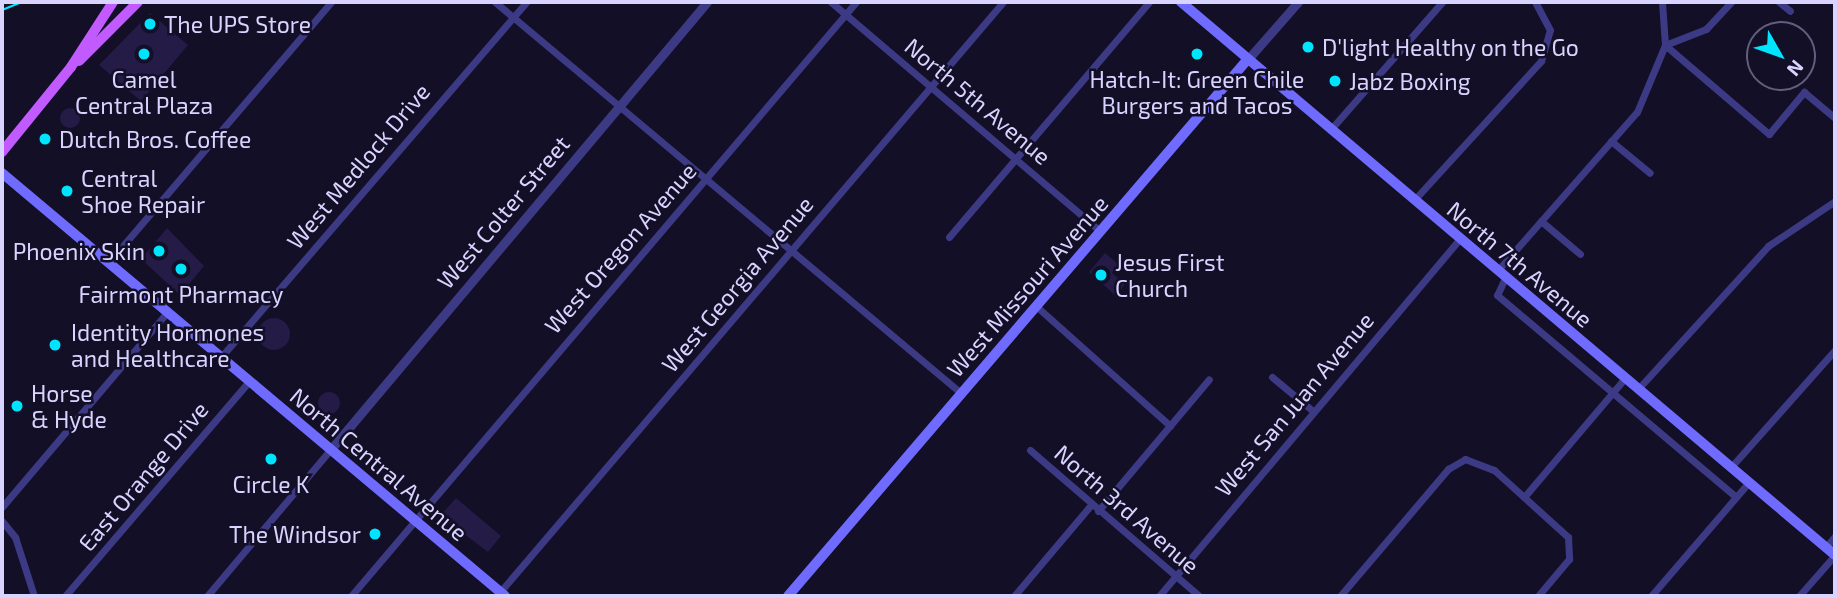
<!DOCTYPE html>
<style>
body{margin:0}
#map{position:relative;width:1837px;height:598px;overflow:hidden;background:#130f26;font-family:"Exo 2",sans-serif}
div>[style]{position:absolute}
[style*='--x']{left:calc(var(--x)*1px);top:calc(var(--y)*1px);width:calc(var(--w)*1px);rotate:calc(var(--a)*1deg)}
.building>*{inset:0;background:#241b47}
.round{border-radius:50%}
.minor>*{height:7px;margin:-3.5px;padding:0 3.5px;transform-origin:3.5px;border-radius:3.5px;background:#3d3a85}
.tertiary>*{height:9px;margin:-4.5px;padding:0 4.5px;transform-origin:4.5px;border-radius:4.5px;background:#3d3a85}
.secondary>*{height:10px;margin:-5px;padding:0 5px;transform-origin:5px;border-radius:5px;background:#6f6bff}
.primary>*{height:10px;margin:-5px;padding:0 5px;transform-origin:5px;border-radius:5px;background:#c25bff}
.tram>*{height:2px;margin:-1px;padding:0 1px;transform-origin:1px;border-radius:1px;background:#00e5ff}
.dots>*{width:19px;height:19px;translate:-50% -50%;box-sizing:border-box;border:4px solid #130f26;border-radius:50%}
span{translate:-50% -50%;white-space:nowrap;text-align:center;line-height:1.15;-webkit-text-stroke:5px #130f26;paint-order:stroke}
.poi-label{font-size:23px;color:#d9d4ff}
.left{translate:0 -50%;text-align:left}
.right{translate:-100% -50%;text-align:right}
.street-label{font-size:23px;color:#d9d4ff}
.frame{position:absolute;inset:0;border:4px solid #d9d4ff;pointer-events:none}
.north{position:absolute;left:1746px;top:21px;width:70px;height:70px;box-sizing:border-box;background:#130f26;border:2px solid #625e7d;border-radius:50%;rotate:130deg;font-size:19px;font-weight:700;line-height:28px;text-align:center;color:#d9d4ff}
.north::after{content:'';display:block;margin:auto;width:24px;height:32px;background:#00e5ff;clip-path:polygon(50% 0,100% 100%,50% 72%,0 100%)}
</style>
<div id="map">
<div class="building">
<i style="clip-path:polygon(150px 13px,188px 45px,141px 101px,99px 65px)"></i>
<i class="round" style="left:60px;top:108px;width:20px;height:20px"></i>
<i style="clip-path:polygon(167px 228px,204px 266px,180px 295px,141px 259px)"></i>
<i style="clip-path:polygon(1105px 253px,1119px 265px,1112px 273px,1125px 284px,1116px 296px,1089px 272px)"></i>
<i class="round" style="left:258px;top:318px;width:32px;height:32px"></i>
<i class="round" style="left:318px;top:392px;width:22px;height:22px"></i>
<i style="clip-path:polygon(456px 498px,501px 536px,488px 552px,440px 516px)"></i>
</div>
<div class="minor">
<i style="--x:495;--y:2;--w:608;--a:40"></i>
<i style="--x:831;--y:2;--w:353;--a:40.4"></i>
<i style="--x:1662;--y:2;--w:43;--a:86"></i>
<i style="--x:1665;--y:45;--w:137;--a:40.6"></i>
<i style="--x:1769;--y:134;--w:55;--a:-50.2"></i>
<i style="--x:1804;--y:92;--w:40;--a:40"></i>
<i style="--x:1779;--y:2;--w:14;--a:39"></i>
<i style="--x:1331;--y:129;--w:169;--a:-48.8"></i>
<i style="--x:1611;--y:141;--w:50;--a:39.4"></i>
<i style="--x:1415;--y:199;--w:187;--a:-47.6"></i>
<i style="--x:1541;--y:61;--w:32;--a:-74"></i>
<i style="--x:1550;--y:30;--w:32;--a:-118"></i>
<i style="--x:1541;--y:221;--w:51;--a:40.2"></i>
<i style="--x:949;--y:237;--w:309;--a:-49.6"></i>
<i style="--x:109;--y:262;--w:342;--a:-49.5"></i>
<i style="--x:1498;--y:270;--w:210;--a:-48.7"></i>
<i style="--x:1637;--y:112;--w:73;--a:-67.3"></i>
<i style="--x:1665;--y:45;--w:44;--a:-21.3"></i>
<i style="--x:1706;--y:29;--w:37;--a:-47"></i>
<i style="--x:1506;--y:276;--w:21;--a:115"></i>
<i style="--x:1497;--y:295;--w:313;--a:40.2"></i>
<i style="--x:1036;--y:306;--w:180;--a:41.8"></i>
<i style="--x:221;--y:357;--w:468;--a:-49.3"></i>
<i style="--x:1272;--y:377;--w:53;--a:39.7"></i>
<i style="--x:1638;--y:389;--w:193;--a:-47.7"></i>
<i style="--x:1768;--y:246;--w:81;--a:-33.9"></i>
<i style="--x:1030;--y:450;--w:223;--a:40.8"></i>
<i style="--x:1731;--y:467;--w:157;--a:-48.4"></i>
<i style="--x:1525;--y:496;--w:155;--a:-49.7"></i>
<i style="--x:2;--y:507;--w:257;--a:-49.7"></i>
<i style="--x:1098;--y:511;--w:172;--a:-49.9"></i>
<i style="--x:2;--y:521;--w:21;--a:51"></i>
<i style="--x:15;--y:537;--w:62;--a:72.1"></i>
<i style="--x:1826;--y:547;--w:14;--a:-51"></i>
<i style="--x:500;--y:592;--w:775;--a:-49.55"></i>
<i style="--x:65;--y:596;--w:284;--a:-49.4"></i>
<i style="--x:207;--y:596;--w:192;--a:-49.9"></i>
<i style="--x:351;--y:596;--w:780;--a:-49.63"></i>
<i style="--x:1014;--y:596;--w:119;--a:-49.8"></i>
<i style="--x:1159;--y:596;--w:468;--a:-49.9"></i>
<i style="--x:1340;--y:596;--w:167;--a:-49.6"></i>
<i style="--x:1448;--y:469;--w:20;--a:-30"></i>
<i style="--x:1465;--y:459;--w:31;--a:21"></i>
<i style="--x:1494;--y:470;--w:100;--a:42.2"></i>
<i style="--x:1568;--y:537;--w:22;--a:87"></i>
<i style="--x:1569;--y:559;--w:48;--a:130"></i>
<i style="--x:1651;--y:596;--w:150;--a:-49.3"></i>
<i style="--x:1799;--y:596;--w:55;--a:-48.7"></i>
</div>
<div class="tertiary">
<i style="--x:1248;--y:59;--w:76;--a:-48.7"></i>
<i style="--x:331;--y:449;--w:584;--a:-49.93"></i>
</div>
<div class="secondary">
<i style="--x:1181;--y:2;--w:856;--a:40.22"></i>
<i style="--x:2;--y:173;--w:657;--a:40.06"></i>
<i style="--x:788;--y:596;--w:707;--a:-49.42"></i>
</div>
<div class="primary">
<i style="--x:79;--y:61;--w:83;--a:-45"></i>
<i style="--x:2;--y:152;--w:109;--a:-50.9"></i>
<i style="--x:71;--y:67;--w:77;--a:-57.1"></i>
</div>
<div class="tram">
<i style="--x:2;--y:10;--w:22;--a:-22"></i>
</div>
<div class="dots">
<i style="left:150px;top:24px;background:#00e5ff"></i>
<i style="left:1308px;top:47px;background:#00e5ff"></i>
<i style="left:144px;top:54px;background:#00e5ff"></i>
<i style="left:1197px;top:54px;background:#00e5ff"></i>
<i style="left:1335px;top:81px;background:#00e5ff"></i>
<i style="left:45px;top:139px;background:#00e5ff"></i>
<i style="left:67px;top:191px;background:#00e5ff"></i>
<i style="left:159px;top:251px;background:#00e5ff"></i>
<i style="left:181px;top:269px;background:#00e5ff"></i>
<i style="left:1101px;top:275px;background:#00e5ff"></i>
<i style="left:55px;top:345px;background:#00e5ff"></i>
<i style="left:17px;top:406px;background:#00e5ff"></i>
<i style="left:271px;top:459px;background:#00e5ff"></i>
<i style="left:375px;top:534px;background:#00e5ff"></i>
</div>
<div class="poi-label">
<span class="left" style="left:164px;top:24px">The UPS Store</span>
<span class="left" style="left:1322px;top:47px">D'light Healthy on the Go</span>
<span style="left:144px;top:92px">Camel<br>Central Plaza</span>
<span style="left:1197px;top:92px">Hatch-It: Green Chile<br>Burgers and Tacos</span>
<span class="left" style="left:1349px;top:81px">Jabz Boxing</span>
<span class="left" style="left:59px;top:139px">Dutch Bros. Coffee</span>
<span class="left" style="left:81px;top:191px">Central<br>Shoe Repair</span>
<span class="right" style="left:145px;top:251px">Phoenix Skin</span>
<span class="left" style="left:1115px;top:275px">Jesus First<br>Church</span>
<span style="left:181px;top:294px">Fairmont Pharmacy</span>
<span class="left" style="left:71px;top:345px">Identity Hormones<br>and Healthcare</span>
<span class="left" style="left:31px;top:406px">Horse<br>&amp; Hyde</span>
<span style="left:271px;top:484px">Circle K</span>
<span class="right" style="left:361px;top:534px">The Windsor</span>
</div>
<div class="street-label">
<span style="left:978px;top:101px;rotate:40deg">North 5th Avenue</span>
<span style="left:358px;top:166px;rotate:-50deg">West Medlock Drive</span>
<span style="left:503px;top:212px;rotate:-50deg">West Colter Street</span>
<span style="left:620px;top:248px;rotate:-49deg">West Oregon Avenue</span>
<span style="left:1520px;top:264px;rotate:40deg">North 7th Avenue</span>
<span style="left:737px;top:284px;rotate:-50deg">West Georgia Avenue</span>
<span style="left:1027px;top:286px;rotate:-49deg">West Missouri Avenue</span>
<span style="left:1294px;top:404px;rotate:-50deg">West San Juan Avenue</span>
<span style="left:379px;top:464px;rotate:40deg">North Central Avenue</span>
<span style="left:143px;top:476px;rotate:-50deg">East Orange Drive</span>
<span style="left:1127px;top:509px;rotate:41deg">North 3rd Avenue</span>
</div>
<div class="frame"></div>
<div class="north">N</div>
</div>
